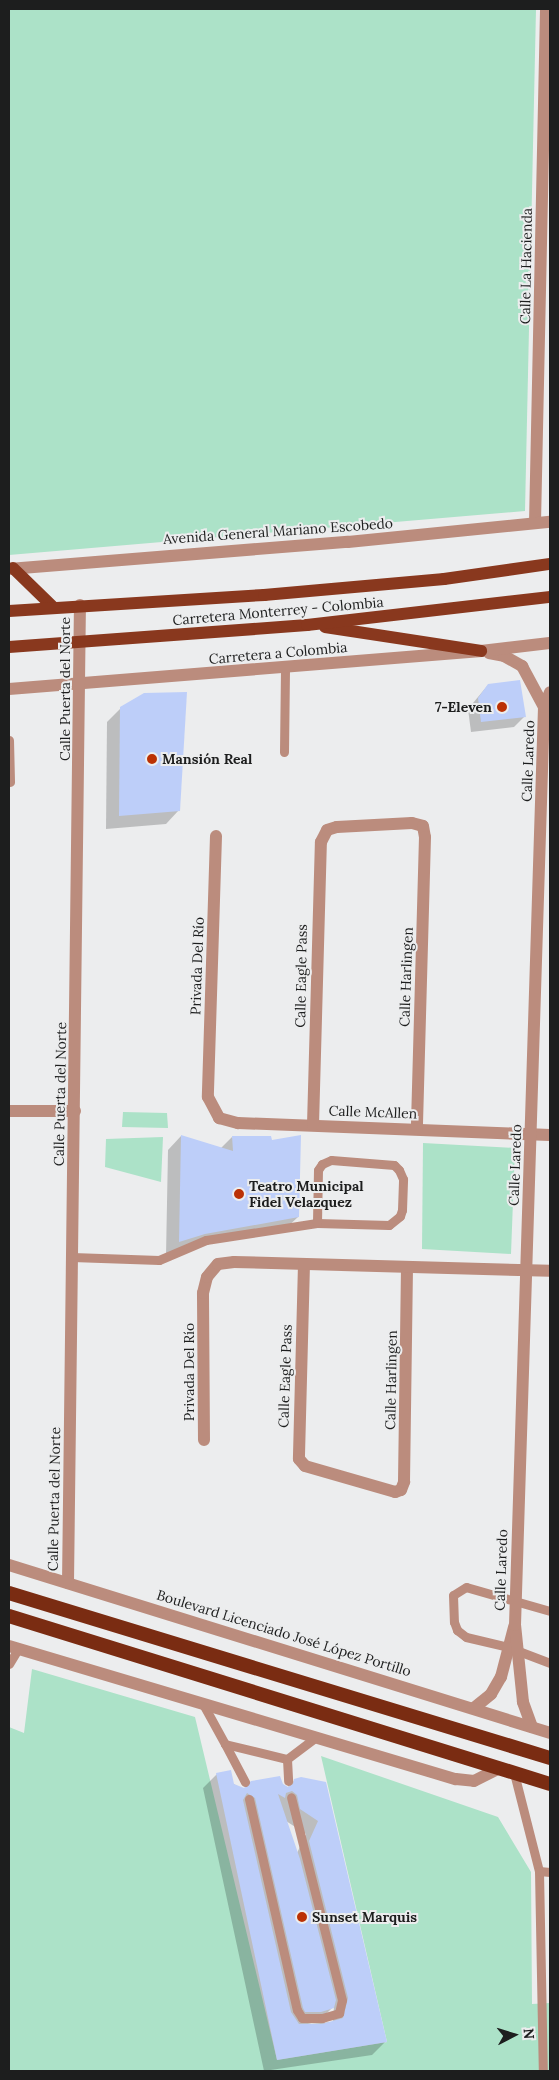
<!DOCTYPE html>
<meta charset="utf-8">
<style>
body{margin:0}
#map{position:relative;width:559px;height:2080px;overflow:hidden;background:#ecedee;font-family:Lora,serif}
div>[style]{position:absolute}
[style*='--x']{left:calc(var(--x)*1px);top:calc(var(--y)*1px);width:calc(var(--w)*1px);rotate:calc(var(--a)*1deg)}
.green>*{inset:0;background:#ace2c8}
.shadow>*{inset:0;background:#0003}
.building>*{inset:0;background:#bdcef9}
.service>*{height:9px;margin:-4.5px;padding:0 4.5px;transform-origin:4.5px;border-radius:4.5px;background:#bb8c7d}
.minor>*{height:12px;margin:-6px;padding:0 6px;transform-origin:6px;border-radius:6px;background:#bb8c7d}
.tertiary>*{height:12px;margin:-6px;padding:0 6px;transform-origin:6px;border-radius:6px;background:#bb8c7d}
.primary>*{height:12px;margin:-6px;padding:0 6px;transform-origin:6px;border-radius:6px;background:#89381e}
.trunk>*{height:14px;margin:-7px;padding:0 7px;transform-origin:7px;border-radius:7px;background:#7a2c12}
.dots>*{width:14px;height:14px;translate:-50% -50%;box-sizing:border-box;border:2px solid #ecedee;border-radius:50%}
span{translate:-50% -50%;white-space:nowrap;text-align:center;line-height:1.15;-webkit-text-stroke:4px #ecedee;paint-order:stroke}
.street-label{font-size:14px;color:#1d1e1e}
.poi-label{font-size:14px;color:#1d1e1e;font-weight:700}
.right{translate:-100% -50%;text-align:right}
.left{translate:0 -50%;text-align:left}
.frame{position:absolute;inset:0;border:10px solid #1d1e1e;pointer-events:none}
.north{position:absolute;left:489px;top:2010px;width:50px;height:50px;-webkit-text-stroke:4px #ecedee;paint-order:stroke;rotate:85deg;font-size:14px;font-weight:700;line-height:20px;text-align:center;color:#1d1e1e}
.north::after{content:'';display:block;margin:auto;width:18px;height:22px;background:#1d1e1e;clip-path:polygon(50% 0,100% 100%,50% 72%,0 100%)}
</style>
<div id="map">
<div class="green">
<i style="clip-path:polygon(9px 9px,536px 9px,525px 511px,9px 555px)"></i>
<i style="clip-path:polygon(123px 1112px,167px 1113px,168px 1128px,122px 1127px)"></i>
<i style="clip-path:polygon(163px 1137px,161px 1182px,105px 1167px,106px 1139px)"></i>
<i style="clip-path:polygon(423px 1143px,515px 1148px,511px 1254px,422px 1249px)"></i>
<i style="clip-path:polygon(32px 1669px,195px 1717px,277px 2060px,387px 2042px,321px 1756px,498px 1817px,531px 1872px,532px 2004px,550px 2003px,550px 2071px,9px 2071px,9px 1727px,24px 1733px)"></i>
</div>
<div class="shadow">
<i style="clip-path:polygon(488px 685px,525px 716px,514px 727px,471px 732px,468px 709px)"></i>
<i style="clip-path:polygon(121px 708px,179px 810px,166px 824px,106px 829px,107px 722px)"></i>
<i style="clip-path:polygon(181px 1136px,221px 1148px,232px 1137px,298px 1217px,284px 1230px,191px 1247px,166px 1255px,168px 1150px)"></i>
<i style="clip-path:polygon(evenodd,217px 1774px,244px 1790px,287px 1788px,295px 1780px,325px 1783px,385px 2042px,372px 2055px,264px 2071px,203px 1788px,217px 1774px,286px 1821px,306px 1834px,297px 1853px,286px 1821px,217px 1774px,334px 2006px,333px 2022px,308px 2024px,319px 2021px,334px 2006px)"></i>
</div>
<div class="building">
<i style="clip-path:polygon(520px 680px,526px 717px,481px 722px,478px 698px,488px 684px)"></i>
<i style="clip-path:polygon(187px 692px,180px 811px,119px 816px,120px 707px,144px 693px)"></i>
<i style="clip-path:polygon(181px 1135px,233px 1151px,232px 1136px,271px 1136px,272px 1140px,301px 1135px,299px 1217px,205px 1234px,179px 1242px)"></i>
<i style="clip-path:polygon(evenodd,231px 1770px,234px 1784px,244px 1788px,251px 1781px,280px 1776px,283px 1784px,288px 1787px,293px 1784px,294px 1779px,301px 1777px,326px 1782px,387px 2042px,277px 2060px,216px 1773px,231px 1770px,292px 1791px,297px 1795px,300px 1809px,318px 1821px,309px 1841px,348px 1998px,343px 2018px,322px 2024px,299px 2024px,291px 2012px,243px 1800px,247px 1793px,255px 1798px,303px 2008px,305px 2012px,321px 2012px,334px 2008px,336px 2000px,300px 1859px,278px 1794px,285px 1798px,286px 1793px,292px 1791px)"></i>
</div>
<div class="service">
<i style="--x:9;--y:740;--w:42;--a:88.6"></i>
<i style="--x:284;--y:752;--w:85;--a:-89.3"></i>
<i style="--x:72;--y:1257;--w:87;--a:2"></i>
<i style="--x:159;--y:1260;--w:51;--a:-23.1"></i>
<i style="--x:206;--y:1240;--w:112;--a:-8.7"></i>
<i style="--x:317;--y:1223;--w:72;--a:1.6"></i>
<i style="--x:389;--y:1225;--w:14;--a:-39"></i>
<i style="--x:400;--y:1216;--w:6;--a:-72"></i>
<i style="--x:402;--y:1210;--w:31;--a:-88"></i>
<i style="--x:403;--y:1179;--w:10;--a:-114"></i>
<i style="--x:399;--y:1170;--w:7;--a:-135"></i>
<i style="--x:394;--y:1165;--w:63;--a:-175.5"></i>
<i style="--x:331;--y:1160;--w:10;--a:156"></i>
<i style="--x:322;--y:1164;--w:7;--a:124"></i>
<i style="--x:318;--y:1170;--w:53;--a:91.1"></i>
<i style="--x:550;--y:1611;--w:87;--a:-164.1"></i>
<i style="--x:466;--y:1587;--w:15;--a:148"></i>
<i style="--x:453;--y:1595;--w:27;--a:88"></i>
<i style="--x:454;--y:1622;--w:9;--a:69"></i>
<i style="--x:457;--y:1630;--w:11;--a:38"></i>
<i style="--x:466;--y:1637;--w:43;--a:13.4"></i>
<i style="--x:508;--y:1647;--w:45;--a:20.9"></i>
<i style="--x:9;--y:1664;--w:17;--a:-59"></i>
<i style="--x:203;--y:1704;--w:46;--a:61.2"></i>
<i style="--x:225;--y:1744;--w:64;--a:13.6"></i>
<i style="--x:287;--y:1759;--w:35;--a:-37"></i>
<i style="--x:225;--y:1744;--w:43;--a:62.2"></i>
<i style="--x:287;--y:1759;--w:22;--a:87"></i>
<i style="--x:514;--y:1773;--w:101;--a:75.7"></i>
<i style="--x:539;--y:1871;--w:200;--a:88.9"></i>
<i style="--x:249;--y:1799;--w:216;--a:77.2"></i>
<i style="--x:297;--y:2010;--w:9;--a:58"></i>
<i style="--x:302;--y:2018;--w:20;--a:0"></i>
<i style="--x:322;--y:2018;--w:18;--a:-16"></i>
<i style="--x:339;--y:2013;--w:13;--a:-77"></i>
<i style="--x:342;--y:2000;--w:209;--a:-104.1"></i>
<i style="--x:539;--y:1871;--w:11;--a:5"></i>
</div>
<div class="minor">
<i style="--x:535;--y:523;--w:514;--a:-88.77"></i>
<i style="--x:489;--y:653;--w:15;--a:11"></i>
<i style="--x:504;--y:656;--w:21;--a:29"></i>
<i style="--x:522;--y:666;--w:47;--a:61.8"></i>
<i style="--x:9;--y:689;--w:474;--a:-4.6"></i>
<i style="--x:481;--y:651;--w:69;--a:-6.6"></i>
<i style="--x:216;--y:836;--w:261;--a:91.8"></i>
<i style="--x:208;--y:1097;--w:24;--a:62"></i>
<i style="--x:219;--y:1118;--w:20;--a:15"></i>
<i style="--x:238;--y:1123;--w:312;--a:2.2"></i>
<i style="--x:9;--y:1111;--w:66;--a:0"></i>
<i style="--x:313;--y:1125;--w:283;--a:-88.4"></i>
<i style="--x:321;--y:842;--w:13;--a:-63"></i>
<i style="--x:327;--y:830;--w:10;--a:-17"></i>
<i style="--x:337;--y:827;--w:75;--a:-3.1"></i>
<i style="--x:412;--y:823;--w:11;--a:15"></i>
<i style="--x:423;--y:826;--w:11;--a:80"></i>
<i style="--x:425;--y:837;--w:292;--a:91.6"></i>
<i style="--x:304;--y:1264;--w:195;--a:91.5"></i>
<i style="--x:299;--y:1459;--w:9;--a:49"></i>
<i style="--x:305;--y:1466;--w:94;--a:16.1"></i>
<i style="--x:395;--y:1492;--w:6;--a:-18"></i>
<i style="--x:401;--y:1490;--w:9;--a:-69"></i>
<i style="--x:404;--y:1482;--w:214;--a:-89.2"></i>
<i style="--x:204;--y:1440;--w:147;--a:-90.4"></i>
<i style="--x:203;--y:1293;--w:16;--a:-76"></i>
<i style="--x:207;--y:1277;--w:17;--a:-50"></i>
<i style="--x:218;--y:1264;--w:16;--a:-7"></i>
<i style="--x:234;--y:1262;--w:316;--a:1.6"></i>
<i style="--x:68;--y:1583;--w:978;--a:-89.3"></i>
<i style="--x:474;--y:1708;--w:22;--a:-39"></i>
<i style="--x:491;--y:1694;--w:20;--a:-60"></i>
<i style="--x:501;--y:1677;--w:52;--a:-75.4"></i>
<i style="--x:532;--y:1727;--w:27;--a:-110"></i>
<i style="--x:523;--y:1702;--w:77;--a:-95.9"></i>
<i style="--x:515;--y:1625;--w:918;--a:-88.19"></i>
<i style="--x:544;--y:707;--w:16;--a:-68"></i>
</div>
<div class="tertiary">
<i style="--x:9;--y:569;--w:340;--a:-4.6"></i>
<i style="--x:348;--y:542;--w:203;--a:-5.7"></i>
<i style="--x:9;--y:1565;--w:566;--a:17.25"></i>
<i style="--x:9;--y:1646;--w:466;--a:16.6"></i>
<i style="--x:456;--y:1779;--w:18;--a:6"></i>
<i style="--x:474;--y:1781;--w:29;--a:-27"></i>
</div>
<div class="primary">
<i style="--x:13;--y:568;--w:57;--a:44.3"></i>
<i style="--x:9;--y:611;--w:256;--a:-3.6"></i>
<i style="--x:264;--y:595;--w:181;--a:-5.1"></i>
<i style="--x:444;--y:579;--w:107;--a:-8.1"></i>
<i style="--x:325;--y:627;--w:158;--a:8.7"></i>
<i style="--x:9;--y:647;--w:299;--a:-4.2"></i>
<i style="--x:307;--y:625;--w:245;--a:-6.6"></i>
</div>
<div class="trunk">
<i style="--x:9;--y:1593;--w:566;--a:16.96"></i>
<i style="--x:9;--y:1616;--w:566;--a:17.25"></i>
</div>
<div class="dots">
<i style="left:502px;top:707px;background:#bb3104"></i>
<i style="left:152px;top:759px;background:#bb3104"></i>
<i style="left:239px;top:1194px;background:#bb3104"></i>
<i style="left:302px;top:1917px;background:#bb3104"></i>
</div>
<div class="street-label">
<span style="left:526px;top:266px;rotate:-89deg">Calle La Hacienda</span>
<span style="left:278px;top:531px;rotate:-4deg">Avenida General Mariano Escobedo</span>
<span style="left:278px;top:611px;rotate:-5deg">Carretera Monterrey - Colombia</span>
<span style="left:278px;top:653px;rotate:-5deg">Carretera a Colombia</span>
<span style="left:65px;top:689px;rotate:-90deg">Calle Puerta del Norte</span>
<span style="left:528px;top:761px;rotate:-88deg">Calle Laredo</span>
<span style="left:197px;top:966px;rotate:-88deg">Privada Del Río</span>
<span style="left:301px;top:976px;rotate:-89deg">Calle Eagle Pass</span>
<span style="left:406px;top:977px;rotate:-88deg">Calle Harlingen</span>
<span style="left:60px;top:1094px;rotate:-89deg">Calle Puerta del Norte</span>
<span style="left:373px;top:1112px;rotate:2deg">Calle McAllen</span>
<span style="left:515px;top:1165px;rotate:-88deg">Calle Laredo</span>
<span style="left:189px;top:1372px;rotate:-90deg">Privada Del Río</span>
<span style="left:285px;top:1376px;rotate:-88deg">Calle Eagle Pass</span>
<span style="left:391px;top:1380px;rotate:-89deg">Calle Harlingen</span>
<span style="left:54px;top:1499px;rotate:-89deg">Calle Puerta del Norte</span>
<span style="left:501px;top:1570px;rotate:-88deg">Calle Laredo</span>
<span style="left:284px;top:1633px;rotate:17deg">Boulevard Licenciado José López Portillo</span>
</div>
<div class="poi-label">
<span class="right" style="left:492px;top:707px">7-Eleven</span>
<span class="left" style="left:162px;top:759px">Mansión Real</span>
<span class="left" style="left:249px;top:1194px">Teatro Municipal<br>Fidel Velazquez</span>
<span class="left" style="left:312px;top:1917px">Sunset Marquis</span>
</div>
<div class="frame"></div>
<div class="north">N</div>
</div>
